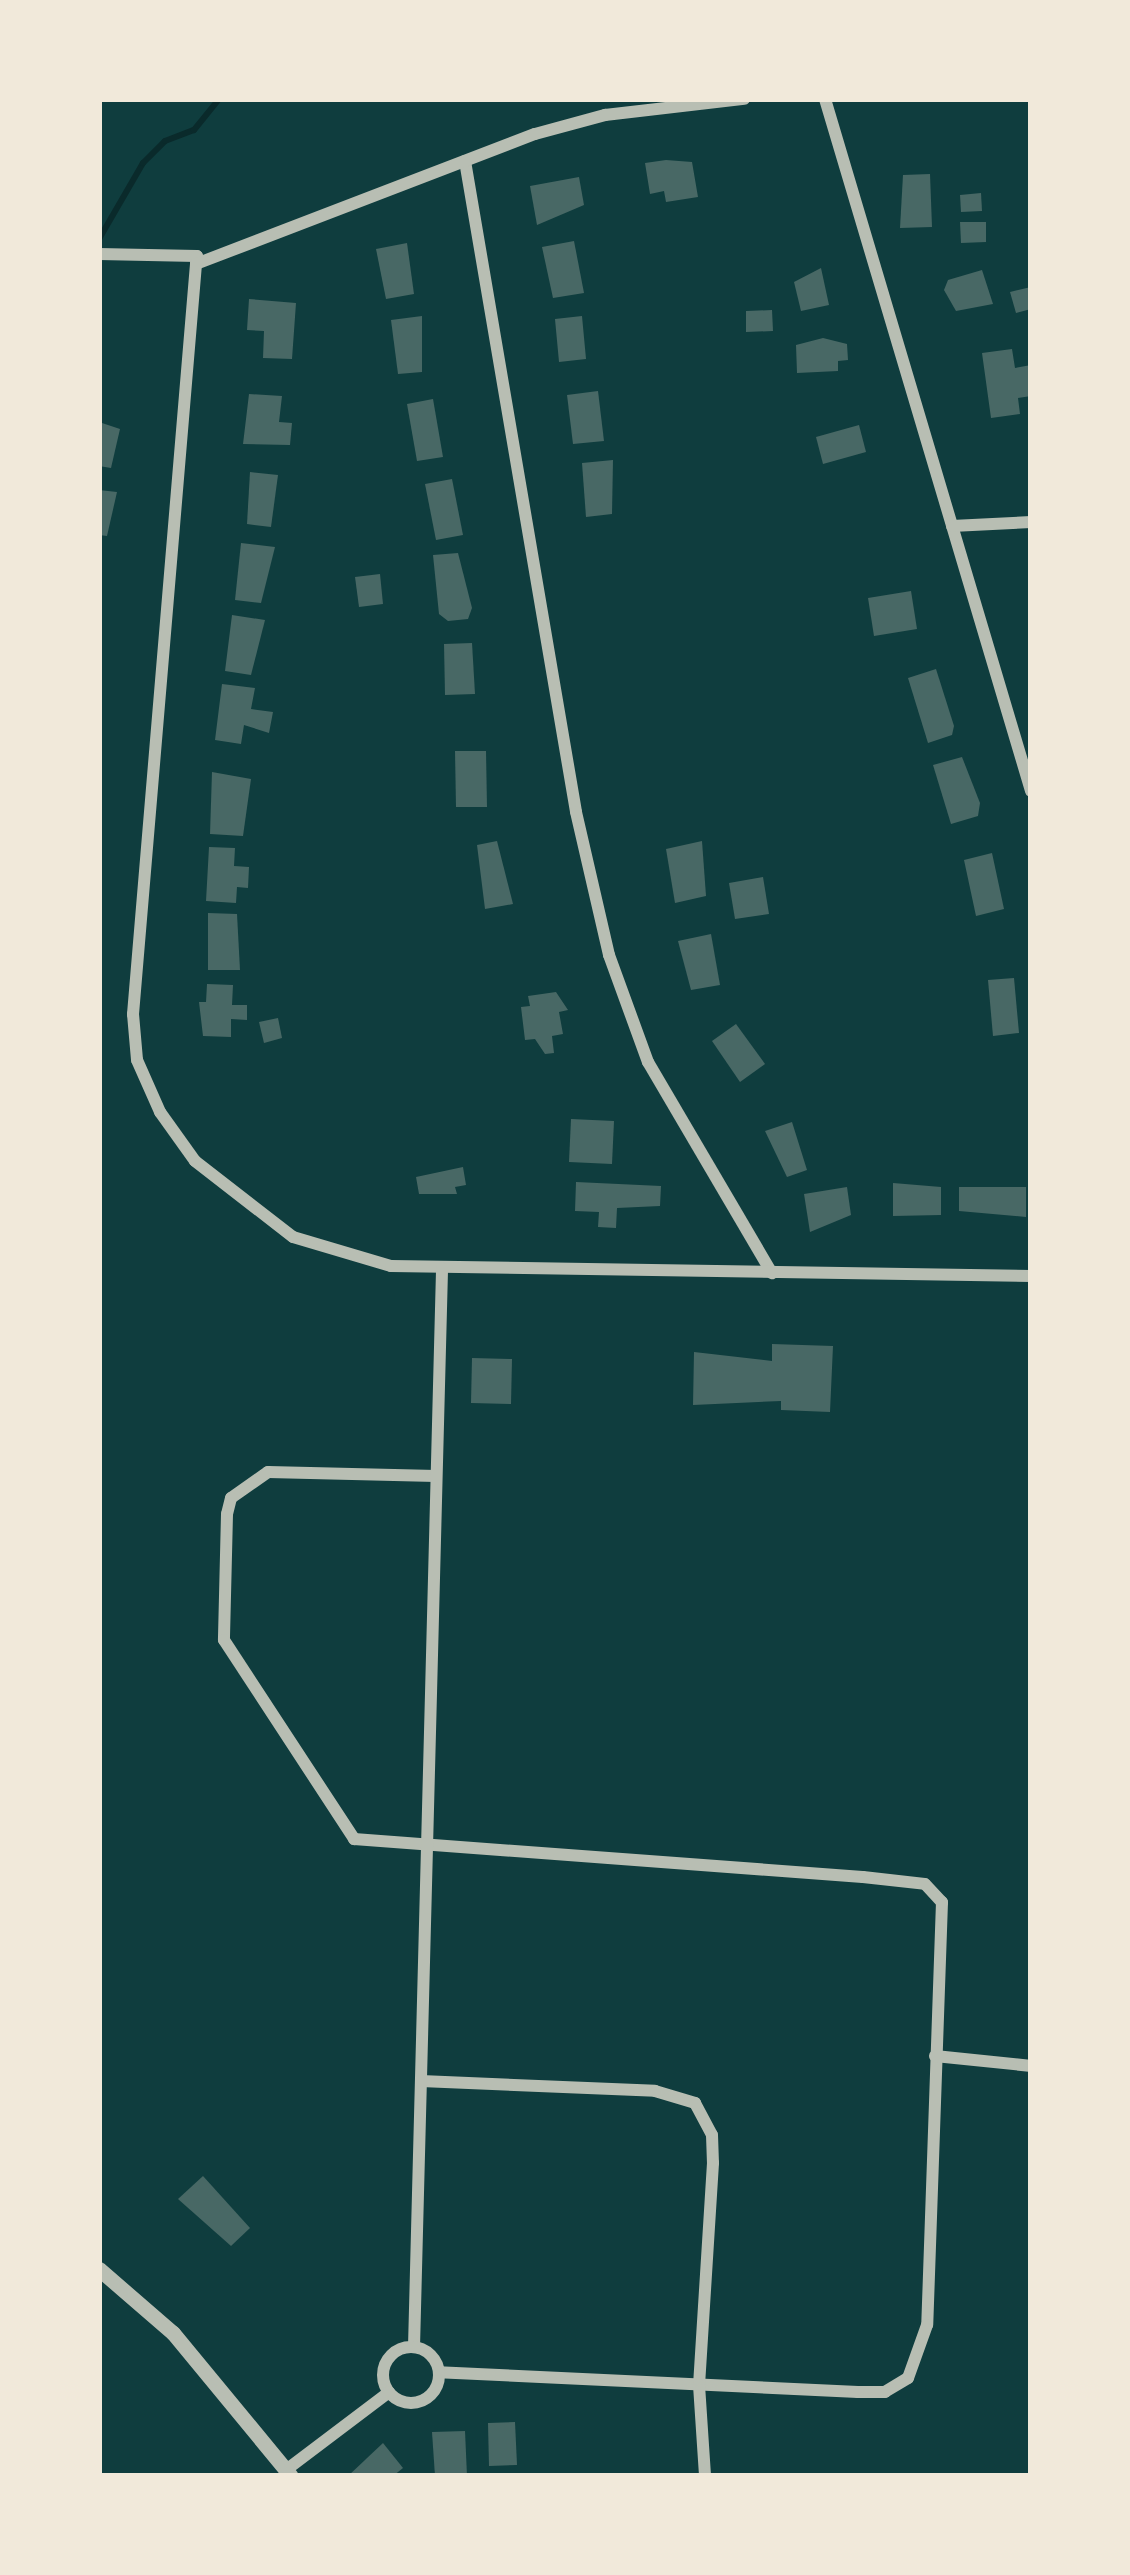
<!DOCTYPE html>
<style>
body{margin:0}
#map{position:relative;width:1130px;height:2575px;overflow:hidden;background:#0f3d3e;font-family:"Source Sans 3",sans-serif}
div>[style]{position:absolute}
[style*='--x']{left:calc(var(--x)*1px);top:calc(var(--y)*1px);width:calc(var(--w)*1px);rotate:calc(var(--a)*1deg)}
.stream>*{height:6px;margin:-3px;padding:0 3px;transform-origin:3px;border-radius:3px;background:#0a2a2b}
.building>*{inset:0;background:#486865}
.minor>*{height:12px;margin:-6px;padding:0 6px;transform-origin:6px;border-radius:6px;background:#b8beb3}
.minor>.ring{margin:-6px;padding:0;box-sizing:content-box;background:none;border:12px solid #b8beb3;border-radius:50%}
.tertiary>*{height:15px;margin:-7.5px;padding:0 7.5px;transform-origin:7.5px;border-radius:7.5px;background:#b8beb3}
span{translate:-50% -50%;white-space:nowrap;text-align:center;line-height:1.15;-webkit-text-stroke:9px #f1e9da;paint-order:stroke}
.frame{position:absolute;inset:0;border:102px solid #f1e9da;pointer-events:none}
</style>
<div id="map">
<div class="stream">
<i style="--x:99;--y:239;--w:88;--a:-59.9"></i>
<i style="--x:143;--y:163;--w:31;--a:-45"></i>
<i style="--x:165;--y:141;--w:31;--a:-21"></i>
<i style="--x:194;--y:130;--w:40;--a:-51"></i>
</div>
<div class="building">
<i style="clip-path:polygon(666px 160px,692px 162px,698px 197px,666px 202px,664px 191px,650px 194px,645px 163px)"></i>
<i style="clip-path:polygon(930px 174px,932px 227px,900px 228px,903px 175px)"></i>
<i style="clip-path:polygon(579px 177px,584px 205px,537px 225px,530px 186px)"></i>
<i style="clip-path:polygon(981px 193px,982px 211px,961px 212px,960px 195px)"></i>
<i style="clip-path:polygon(960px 222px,986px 222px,986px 242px,961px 243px)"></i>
<i style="clip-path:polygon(574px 241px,584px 293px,553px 298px,542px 247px)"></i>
<i style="clip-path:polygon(407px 243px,414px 294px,386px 299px,376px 249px)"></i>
<i style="clip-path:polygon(821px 268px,829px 305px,801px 311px,794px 282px)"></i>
<i style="clip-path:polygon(982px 270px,993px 304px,956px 311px,944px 290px,948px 280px)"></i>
<i style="clip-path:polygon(1031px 287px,1031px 309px,1016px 313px,1010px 292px)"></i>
<i style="clip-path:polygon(249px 299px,296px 303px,292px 359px,263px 358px,264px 331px,247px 330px)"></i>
<i style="clip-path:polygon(772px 310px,773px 331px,746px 332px,746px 311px)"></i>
<i style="clip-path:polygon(422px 316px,422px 372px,398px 374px,391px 320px)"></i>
<i style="clip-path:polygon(582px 316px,586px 359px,559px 362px,555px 319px)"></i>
<i style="clip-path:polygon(823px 338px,847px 344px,848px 360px,838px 361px,838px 371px,797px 373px,796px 345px)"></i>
<i style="clip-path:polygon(1012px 349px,1015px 368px,1031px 365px,1031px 396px,1018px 398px,1020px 414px,991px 418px,982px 353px)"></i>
<i style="clip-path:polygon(598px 391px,604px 441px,573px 444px,567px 395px)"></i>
<i style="clip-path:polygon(249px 394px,282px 396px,279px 422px,292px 423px,290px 445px,243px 444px)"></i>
<i style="clip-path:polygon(433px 399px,443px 457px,417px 461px,407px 404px)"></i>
<i style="clip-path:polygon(99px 422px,120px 429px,111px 468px,99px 466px)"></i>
<i style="clip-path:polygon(859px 425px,866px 452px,823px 464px,816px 437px)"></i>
<i style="clip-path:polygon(613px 460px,612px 514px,586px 517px,582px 463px)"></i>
<i style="clip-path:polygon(250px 472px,278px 475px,271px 527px,247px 524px)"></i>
<i style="clip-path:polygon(452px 479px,463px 535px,436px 540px,425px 484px)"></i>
<i style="clip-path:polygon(99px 490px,117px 492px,107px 536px,99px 535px)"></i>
<i style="clip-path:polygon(241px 543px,275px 547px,261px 603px,235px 600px)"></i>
<i style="clip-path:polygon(458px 553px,472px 608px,468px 619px,448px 621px,439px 614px,433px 555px)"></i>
<i style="clip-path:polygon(380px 574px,383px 604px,359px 607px,355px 577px)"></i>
<i style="clip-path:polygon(911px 591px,917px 629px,874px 636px,868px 598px)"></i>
<i style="clip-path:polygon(232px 615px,265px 620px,251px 675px,225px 671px)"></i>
<i style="clip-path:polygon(472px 643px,475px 694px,445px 695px,444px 644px)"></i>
<i style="clip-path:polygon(936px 669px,954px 726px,952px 735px,928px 743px,908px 678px)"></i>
<i style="clip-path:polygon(222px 684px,255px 688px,251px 709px,273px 712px,269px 733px,244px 725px,241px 744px,215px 740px)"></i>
<i style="clip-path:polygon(455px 751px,486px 751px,487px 807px,456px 807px)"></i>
<i style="clip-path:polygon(962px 757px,980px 803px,978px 816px,951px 824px,933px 765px)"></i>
<i style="clip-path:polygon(212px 772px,251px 779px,243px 836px,210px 834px)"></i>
<i style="clip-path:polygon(497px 841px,513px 904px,485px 909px,477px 845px)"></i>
<i style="clip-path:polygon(702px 841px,706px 896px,675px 903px,666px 849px)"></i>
<i style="clip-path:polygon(209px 847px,235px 848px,234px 866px,249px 867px,248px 888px,237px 887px,236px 903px,206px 901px)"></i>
<i style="clip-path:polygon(992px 853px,1004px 909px,976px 916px,964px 860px)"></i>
<i style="clip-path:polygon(763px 877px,769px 914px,735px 919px,729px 883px)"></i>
<i style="clip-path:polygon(208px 913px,237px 914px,240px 970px,208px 970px)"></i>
<i style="clip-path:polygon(711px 934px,720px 985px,691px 990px,678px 941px)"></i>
<i style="clip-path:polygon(1014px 978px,1019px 1033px,993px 1036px,988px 980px)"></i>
<i style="clip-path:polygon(207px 984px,233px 985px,232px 1005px,247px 1005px,247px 1020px,231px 1019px,231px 1037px,203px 1036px,199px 1002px,206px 1002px)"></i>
<i style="clip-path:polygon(556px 992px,568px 1010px,559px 1012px,563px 1034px,552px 1036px,554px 1053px,545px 1054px,535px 1039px,525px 1040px,521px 1007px,530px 1006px,528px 996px)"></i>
<i style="clip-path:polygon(278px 1018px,282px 1038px,264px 1043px,259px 1022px)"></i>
<i style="clip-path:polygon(736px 1024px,765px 1064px,740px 1082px,712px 1041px)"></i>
<i style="clip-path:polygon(571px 1119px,614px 1121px,612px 1164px,569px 1162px)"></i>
<i style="clip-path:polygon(792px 1122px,807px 1170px,787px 1177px,765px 1131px)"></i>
<i style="clip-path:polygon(463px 1167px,466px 1185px,455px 1187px,457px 1194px,419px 1194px,416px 1177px)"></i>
<i style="clip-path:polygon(576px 1182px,661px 1186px,660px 1206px,617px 1208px,616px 1228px,598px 1227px,599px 1212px,575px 1211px)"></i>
<i style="clip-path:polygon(893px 1183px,941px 1187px,941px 1215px,893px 1216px)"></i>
<i style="clip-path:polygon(847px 1187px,851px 1215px,810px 1232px,804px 1194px)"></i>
<i style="clip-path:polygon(959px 1187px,1026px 1187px,1026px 1217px,959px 1211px)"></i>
<i style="clip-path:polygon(772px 1344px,833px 1346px,830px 1412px,781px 1410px,781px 1401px,693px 1405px,694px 1352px,772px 1361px)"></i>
<i style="clip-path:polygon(472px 1358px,512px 1359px,511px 1404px,471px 1403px)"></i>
<i style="clip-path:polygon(203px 2176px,250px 2228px,231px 2246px,178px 2199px)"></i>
<i style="clip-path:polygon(515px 2422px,517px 2465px,489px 2466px,488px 2423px)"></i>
<i style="clip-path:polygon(465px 2431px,467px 2476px,435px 2476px,432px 2432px)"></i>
<i style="clip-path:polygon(383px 2443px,403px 2468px,393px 2476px,348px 2476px)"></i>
</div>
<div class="minor">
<i style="--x:825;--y:99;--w:722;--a:73.42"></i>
<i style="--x:465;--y:161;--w:660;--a:80.32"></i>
<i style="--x:576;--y:812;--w:147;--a:77"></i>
<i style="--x:609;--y:955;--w:114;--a:70"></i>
<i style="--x:648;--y:1062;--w:245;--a:59.6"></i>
<i style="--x:99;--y:254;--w:98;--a:1.2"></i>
<i style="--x:197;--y:256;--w:8;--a:97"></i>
<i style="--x:196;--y:264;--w:753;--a:94.8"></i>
<i style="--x:133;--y:1014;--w:46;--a:85"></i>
<i style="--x:137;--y:1060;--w:57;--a:66.1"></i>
<i style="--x:160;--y:1112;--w:60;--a:54.5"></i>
<i style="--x:195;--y:1161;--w:124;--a:37.8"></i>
<i style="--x:293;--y:1237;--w:102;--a:16.5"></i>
<i style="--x:391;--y:1266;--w:640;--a:0.9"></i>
<i style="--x:196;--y:264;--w:363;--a:-21"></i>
<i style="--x:535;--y:134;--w:73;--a:-15.2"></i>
<i style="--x:605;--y:115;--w:140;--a:-6.6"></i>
<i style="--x:952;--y:526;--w:79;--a:-2.9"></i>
<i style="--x:436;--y:1476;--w:168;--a:-178.6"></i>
<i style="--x:268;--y:1472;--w:45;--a:144.9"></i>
<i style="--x:231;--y:1498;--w:16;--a:104"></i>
<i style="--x:227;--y:1514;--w:126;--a:91.4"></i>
<i style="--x:224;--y:1640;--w:238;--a:56.8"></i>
<i style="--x:354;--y:1839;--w:510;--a:4.27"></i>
<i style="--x:863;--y:1877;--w:62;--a:6.4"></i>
<i style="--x:925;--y:1884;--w:25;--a:47"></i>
<i style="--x:942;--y:1902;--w:423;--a:92"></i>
<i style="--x:927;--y:2325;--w:56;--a:109.7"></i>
<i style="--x:908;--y:2378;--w:27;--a:149"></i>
<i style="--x:885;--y:2392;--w:27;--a:180"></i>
<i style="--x:858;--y:2392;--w:419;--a:-177.3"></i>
<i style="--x:935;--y:2056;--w:97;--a:5.9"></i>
<i style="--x:421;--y:2081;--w:234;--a:2.4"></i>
<i style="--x:655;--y:2091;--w:42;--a:16.7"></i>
<i style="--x:695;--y:2103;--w:36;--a:62"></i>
<i style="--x:712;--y:2135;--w:28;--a:88"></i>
<i style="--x:713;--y:2163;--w:222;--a:93.6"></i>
<i style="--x:699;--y:2385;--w:91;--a:86.2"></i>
<i style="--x:414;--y:2347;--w:1079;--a:-88.51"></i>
<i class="ring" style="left:383px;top:2347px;width:44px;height:44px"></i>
<i style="--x:286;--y:2470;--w:129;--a:-37.1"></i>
</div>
<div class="tertiary">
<i style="--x:99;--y:2269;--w:98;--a:40.9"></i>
<i style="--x:173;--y:2333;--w:185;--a:50.5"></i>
</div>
<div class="frame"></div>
</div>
